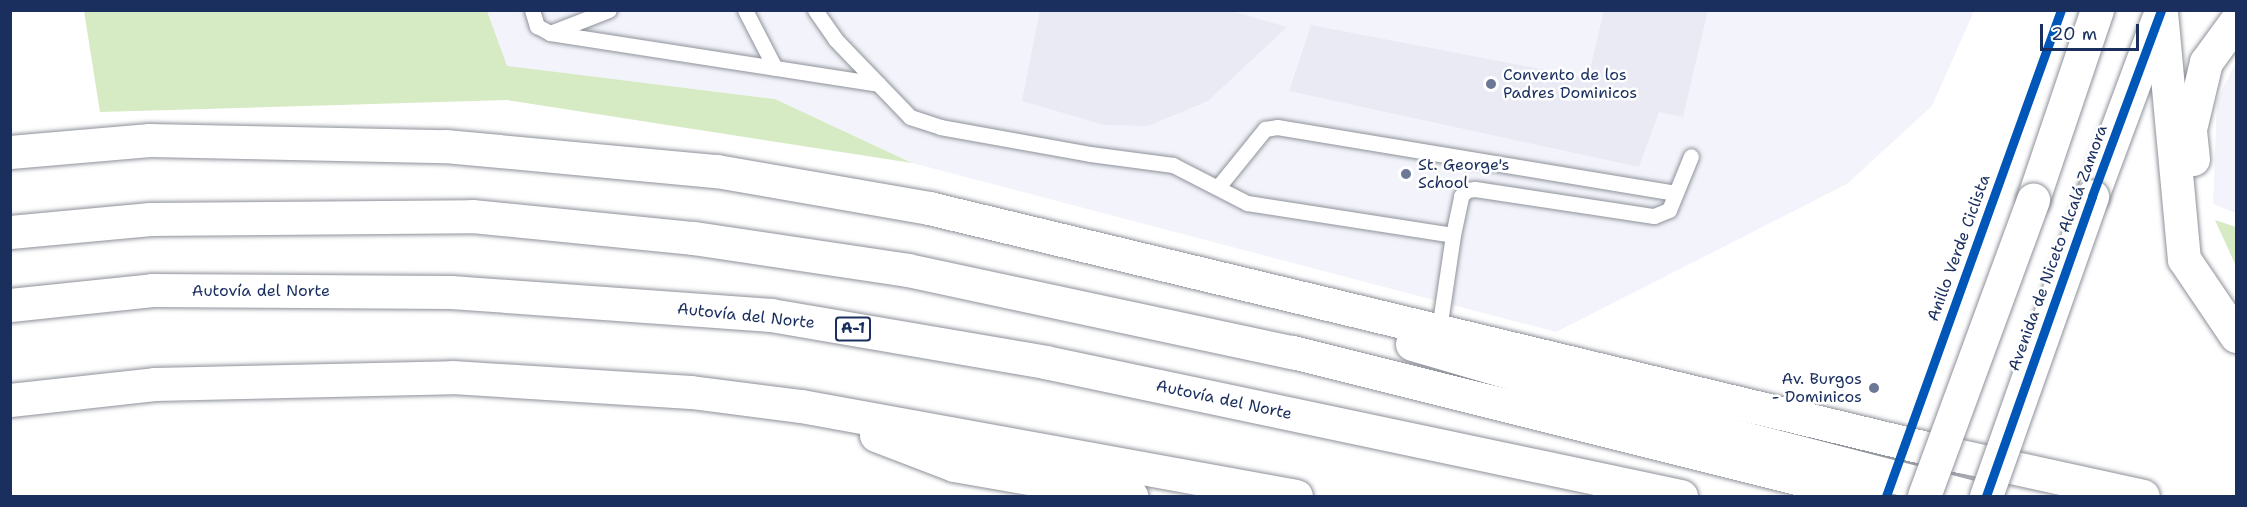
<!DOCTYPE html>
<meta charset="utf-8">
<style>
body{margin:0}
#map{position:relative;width:2247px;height:507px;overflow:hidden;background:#fff;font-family:"Shantell Sans",sans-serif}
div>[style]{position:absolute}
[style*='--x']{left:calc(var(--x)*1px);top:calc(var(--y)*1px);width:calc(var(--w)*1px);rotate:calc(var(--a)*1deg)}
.built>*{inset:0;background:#f3f4fb}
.green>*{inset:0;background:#d6eac4}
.building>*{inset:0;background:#e9eaf3}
.roads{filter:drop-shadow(0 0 2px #8e929a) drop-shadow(0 0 2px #8e929a)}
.lane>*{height:15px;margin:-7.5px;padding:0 7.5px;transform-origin:7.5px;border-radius:7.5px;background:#fff}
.secondary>*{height:33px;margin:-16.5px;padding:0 16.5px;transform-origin:16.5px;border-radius:16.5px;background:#fff}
.highway>*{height:33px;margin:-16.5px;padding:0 16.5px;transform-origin:16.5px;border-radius:16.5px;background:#fff}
.bridges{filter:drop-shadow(0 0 2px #8e929a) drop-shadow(0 0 2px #8e929a)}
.secondary-bridge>*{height:33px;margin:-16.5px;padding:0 16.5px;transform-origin:16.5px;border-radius:16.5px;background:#fff}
.cycleway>*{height:9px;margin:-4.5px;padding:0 4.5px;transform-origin:4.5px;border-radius:4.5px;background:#0057b8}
.dots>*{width:16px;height:16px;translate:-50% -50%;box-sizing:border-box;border:3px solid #fff;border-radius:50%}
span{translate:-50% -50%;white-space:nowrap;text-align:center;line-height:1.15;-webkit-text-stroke:5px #fff;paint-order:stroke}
.shield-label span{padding:2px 4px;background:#fff;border:2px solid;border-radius:4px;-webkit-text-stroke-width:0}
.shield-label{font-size:15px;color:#1b2f5e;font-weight:700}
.poi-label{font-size:16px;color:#1b2f5e}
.left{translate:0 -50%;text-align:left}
.right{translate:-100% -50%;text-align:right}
.street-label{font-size:16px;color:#1b2f5e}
.frame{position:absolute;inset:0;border:12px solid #1b2f5e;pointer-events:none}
.scale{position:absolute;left:2040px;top:24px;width:99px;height:27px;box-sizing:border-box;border:3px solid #1b2f5e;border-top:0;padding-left:8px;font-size:18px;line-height:21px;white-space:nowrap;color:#1b2f5e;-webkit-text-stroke:4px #fff;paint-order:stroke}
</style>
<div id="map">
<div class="built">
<i style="clip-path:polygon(487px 11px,1974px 11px,1932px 106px,1847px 184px,1556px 332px,912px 163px,775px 99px,506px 66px)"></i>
<i style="clip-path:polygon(2236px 62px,2236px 213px,2213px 204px,2217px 100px)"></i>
</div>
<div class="green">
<i style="clip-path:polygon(84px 11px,487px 11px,507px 66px,775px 99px,912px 163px,507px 100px,100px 112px)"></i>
<i style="clip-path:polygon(2215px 220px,2236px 227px,2236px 266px)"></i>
</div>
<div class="building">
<i style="clip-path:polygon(1040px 10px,1228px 10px,1287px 27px,1208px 101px,1148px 126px,1104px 125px,1022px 101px)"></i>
<i style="clip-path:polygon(1604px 10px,1708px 10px,1683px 117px,1659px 112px,1639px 167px,1289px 91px,1311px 25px,1588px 78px)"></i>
</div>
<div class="roads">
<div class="lane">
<i style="--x:532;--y:10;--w:17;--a:73"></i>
<i style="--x:537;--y:26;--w:15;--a:28"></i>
<i style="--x:550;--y:33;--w:332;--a:8.8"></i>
<i style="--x:745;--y:10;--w:65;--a:62.7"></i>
<i style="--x:815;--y:10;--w:35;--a:55"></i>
<i style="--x:835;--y:39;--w:108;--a:46.1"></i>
<i style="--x:910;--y:117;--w:32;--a:18"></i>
<i style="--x:940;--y:127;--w:152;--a:10.2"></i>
<i style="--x:1090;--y:154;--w:84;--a:7.5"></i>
<i style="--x:1173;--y:165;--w:83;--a:27.2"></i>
<i style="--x:1247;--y:203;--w:208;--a:8.8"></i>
<i style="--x:1453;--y:235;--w:40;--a:-78"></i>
<i style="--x:1461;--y:196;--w:8;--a:-45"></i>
<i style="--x:1467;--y:190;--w:8;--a:-7"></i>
<i style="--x:1475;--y:189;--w:181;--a:8.6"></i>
<i style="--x:1654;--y:216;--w:16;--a:-22"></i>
<i style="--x:1669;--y:210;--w:58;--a:-67.8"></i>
<i style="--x:550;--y:33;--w:63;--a:-21.3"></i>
<i style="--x:1218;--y:187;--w:75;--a:-51"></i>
<i style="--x:1265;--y:129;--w:12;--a:-9"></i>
<i style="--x:1277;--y:127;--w:404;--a:9.4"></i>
<i style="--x:1439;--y:329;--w:95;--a:-81.5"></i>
</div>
<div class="secondary">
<i style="--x:2161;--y:12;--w:248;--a:84.7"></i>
<i style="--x:2184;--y:259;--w:93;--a:56"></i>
<i style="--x:2193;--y:159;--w:30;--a:-96"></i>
<i style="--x:2190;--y:129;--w:69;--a:-76.6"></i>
<i style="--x:2206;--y:62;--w:51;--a:-53.8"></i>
<i style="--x:2092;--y:196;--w:187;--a:-69.6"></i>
<i style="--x:2033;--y:199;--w:200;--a:-71.3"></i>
</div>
<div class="highway">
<i style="--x:10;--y:152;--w:140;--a:-4.9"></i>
<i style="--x:149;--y:140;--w:296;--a:1.2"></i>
<i style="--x:445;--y:146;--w:273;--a:5.3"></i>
<i style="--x:717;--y:171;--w:215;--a:9.9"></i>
<i style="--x:929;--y:208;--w:1060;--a:13.53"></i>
<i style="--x:1960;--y:456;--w:187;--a:12.3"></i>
<i style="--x:10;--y:232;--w:141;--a:-5.3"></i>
<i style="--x:150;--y:219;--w:322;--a:-0.5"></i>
<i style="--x:472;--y:216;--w:223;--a:5.7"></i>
<i style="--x:694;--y:238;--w:216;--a:8.5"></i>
<i style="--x:908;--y:270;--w:393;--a:12.1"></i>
<i style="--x:1292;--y:352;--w:595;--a:14.01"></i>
<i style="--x:10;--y:305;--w:143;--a:-6"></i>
<i style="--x:152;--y:290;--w:299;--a:0.4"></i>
<i style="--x:451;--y:292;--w:321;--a:4.1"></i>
<i style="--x:771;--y:315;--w:278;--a:9.7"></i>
<i style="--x:1045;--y:362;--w:650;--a:11.9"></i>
<i style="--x:1412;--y:344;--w:242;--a:16.3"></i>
<i style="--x:1644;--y:412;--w:335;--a:14.5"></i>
<i style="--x:10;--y:400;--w:145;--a:-6.3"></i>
<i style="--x:154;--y:384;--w:298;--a:-1.3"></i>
<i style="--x:452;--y:377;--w:239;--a:3.6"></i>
<i style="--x:691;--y:392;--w:111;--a:7.3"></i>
<i style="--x:801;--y:406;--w:503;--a:10.3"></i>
<i style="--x:876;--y:435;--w:84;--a:21"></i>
<i style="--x:954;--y:465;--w:180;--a:9.9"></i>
</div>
</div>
<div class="bridges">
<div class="secondary-bridge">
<i style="--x:1924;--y:496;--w:316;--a:-69.8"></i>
<i style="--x:1986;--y:496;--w:318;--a:-70.5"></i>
</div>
</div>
<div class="cycleway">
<i style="--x:1886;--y:496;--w:517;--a:-70.2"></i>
<i style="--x:1986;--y:496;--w:318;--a:-70.5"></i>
<i style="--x:2092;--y:196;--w:198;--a:-69.6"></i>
</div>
<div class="dots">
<i style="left:1491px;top:84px;background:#6b7896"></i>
<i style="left:1406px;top:174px;background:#6b7896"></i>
<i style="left:1874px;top:388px;background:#6b7896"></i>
</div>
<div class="shield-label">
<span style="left:853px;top:329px">A-1</span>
</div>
<div class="poi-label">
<span class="left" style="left:1503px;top:84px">Convento de los<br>Padres Dominicos</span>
<span class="left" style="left:1418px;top:174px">St. George's<br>School</span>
<span class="right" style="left:1862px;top:388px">Av. Burgos<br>- Dominicos</span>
</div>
<div class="street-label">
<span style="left:1959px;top:248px;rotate:-70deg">Anillo Verde Ciclista</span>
<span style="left:2058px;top:248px;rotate:-70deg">Avenida de Niceto Alcalá Zamora</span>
<span style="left:261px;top:291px">Autovía del Norte</span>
<span style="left:746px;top:316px;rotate:6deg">Autovía del Norte</span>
<span style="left:1224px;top:400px;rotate:12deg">Autovía del Norte</span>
</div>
<div class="frame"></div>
<div class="scale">20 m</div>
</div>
